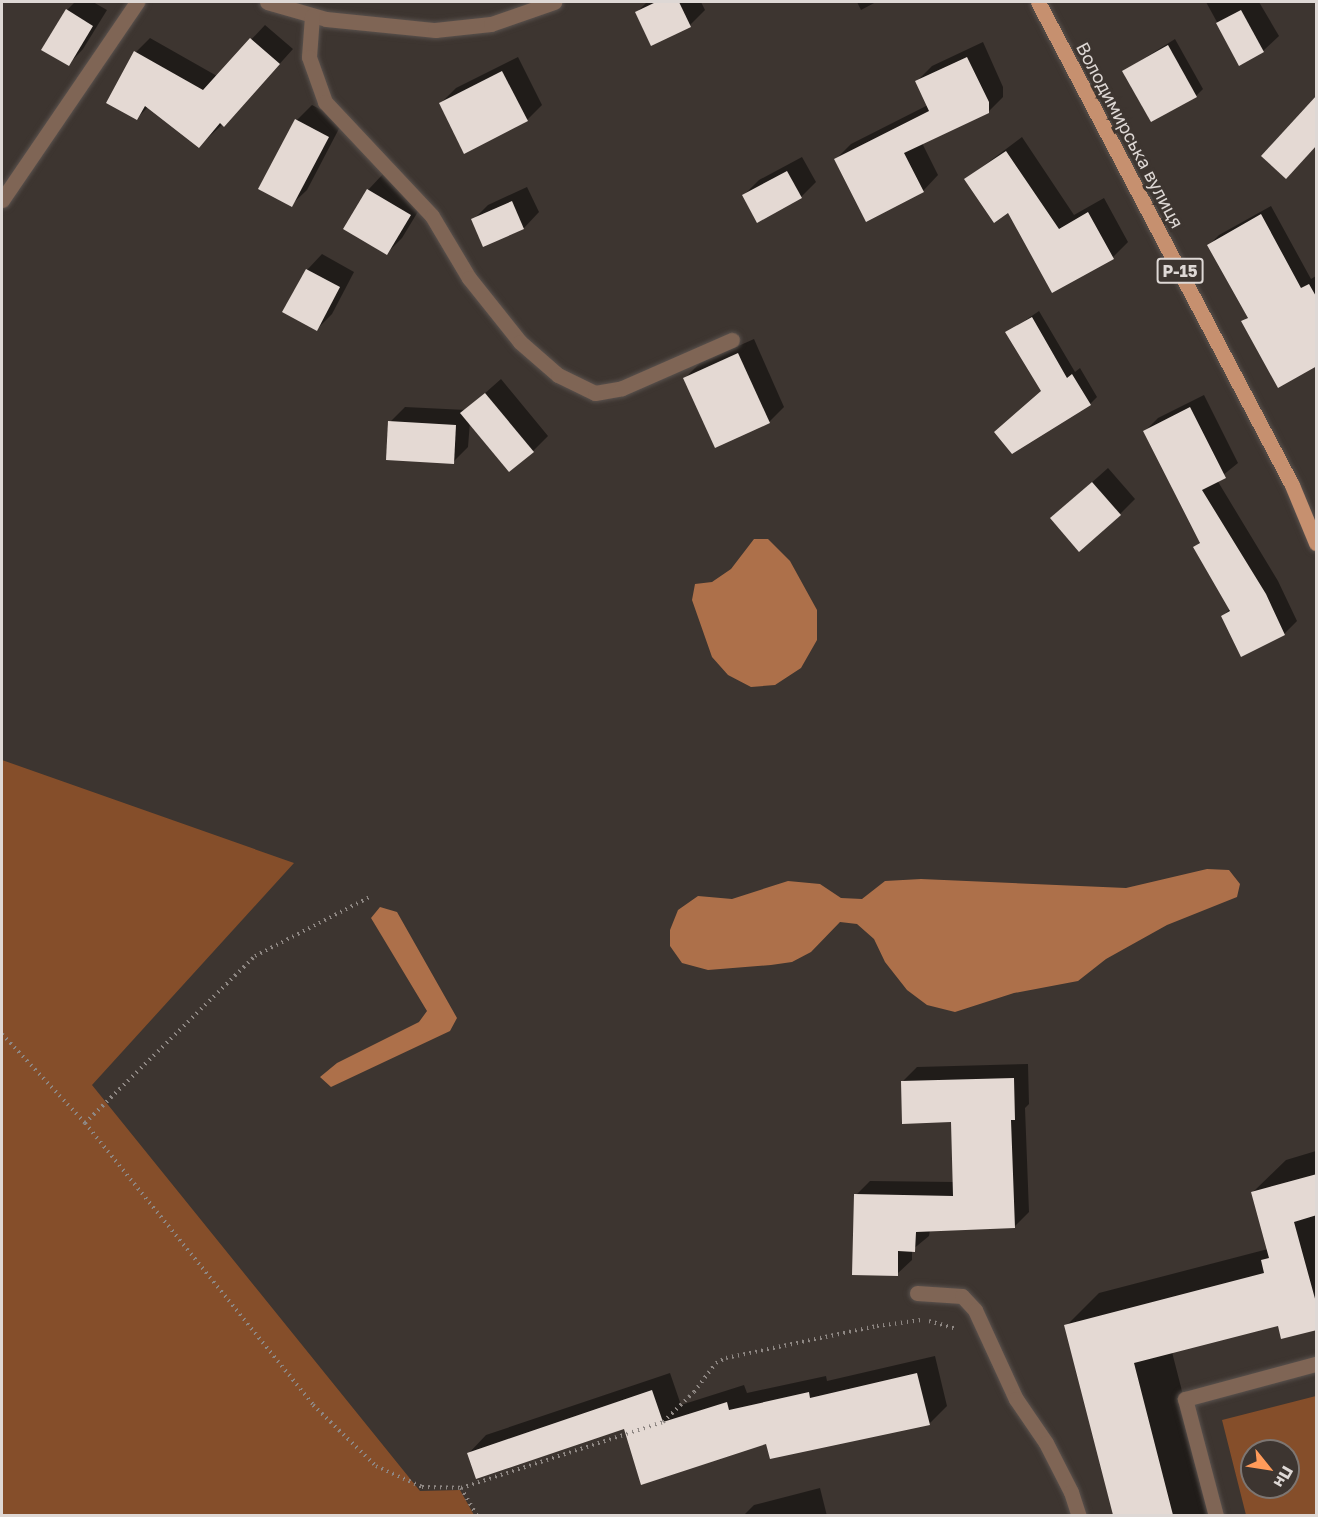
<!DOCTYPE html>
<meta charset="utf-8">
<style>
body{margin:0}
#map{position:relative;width:1318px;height:1517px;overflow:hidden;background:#3d3530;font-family:"Golos Text",sans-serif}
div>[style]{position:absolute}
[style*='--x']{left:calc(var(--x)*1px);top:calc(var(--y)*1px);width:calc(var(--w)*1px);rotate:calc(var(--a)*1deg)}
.green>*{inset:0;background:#854e2a}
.water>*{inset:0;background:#ad704a}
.shadow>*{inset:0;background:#0007}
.building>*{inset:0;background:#e4d9d3}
.path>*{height:4px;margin-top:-2px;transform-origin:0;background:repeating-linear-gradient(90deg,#8e8783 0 1.5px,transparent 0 6px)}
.roads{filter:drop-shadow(0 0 2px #5a524e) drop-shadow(0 0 2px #5a524e)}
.minor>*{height:15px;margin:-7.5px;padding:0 7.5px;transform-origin:7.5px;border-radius:7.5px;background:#7f6555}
.major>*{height:15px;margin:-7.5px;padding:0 7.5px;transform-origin:7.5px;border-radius:7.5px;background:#c6906f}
span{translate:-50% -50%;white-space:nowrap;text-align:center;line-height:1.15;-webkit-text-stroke:6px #3d3530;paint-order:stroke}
.shield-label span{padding:2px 4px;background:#3d3530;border:2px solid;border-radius:4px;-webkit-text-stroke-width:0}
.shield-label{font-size:16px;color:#ded8d5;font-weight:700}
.street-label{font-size:18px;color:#ded8d5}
.frame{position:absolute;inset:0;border:3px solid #ded8d5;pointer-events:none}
.north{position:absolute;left:1240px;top:1439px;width:60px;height:60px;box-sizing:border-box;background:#3d3530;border:2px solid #7d7672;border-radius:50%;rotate:120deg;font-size:16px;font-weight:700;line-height:24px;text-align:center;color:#ded8d5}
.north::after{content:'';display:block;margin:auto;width:21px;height:27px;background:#ff9b5a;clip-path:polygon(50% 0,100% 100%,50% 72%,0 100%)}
</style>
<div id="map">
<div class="green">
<i style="clip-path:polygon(2px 760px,294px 863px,92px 1085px,420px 1491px,460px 1490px,474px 1515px,2px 1515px)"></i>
<i style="clip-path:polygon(evenodd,1316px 1396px,1316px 1515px,1246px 1515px,1222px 1420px,1316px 1396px,1252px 1451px,1288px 1451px,1288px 1487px,1252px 1487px,1252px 1451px)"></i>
</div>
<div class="water">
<i style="clip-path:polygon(754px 539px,768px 539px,790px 561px,817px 610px,817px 640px,801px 668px,775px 685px,751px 687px,728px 675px,712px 657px,692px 600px,695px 584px,712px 582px,731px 569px)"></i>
<i style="clip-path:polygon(1207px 869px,1229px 870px,1240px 884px,1237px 897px,1167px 925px,1106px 959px,1078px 981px,1014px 993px,955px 1012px,927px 1005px,907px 990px,885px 962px,874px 939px,857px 924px,840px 922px,811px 952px,792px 962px,771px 965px,708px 970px,682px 963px,670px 946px,670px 930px,678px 910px,698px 896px,732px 899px,788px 881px,820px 884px,841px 898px,862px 899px,885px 881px,921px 879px,1126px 888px)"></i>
<i style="clip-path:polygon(380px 907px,397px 912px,457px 1018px,450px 1031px,331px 1087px,320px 1077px,337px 1063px,419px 1022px,427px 1011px,371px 918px)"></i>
</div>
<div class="shadow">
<i style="clip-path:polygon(75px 2px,93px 2px,107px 10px,83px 49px,68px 65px,67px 10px)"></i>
<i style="clip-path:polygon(647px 2px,701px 2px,705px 10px,690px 25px,637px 12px)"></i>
<i style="clip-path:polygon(857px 2px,876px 2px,861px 10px)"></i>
<i style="clip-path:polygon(1206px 2px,1259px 2px,1279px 36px,1263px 51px,1240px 64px)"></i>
<i style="clip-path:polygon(265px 25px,293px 49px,238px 110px,199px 146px,148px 107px,137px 118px,136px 52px,150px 38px,217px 76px)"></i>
<i style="clip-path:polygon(1175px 39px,1203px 89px,1196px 96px,1124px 71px)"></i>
<i style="clip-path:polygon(983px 42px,1003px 87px,1003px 97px,988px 112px,922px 143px,938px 175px,923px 191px,835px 160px,851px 144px,928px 105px,917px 81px,932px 66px)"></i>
<i style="clip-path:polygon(518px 57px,542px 105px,527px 120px,440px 104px,456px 88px)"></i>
<i style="clip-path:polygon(312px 105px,343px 121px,307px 190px,291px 205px,260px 188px,297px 120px)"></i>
<i style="clip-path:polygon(1022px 137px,1074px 215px,1104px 198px,1128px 242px,1113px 257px,1009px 211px,966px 179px)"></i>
<i style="clip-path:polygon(802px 157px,816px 182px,801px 197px,744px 195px,759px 180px)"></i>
<i style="clip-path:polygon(383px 174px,425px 200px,402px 238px,386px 254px,345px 229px,368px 190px)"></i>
<i style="clip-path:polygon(527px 187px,539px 212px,524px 228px,484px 245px,473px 220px,488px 205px)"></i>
<i style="clip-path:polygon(1271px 206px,1311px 279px,1316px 276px,1316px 365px,1243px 322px,1249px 316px,1209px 245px,1219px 235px)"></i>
<i style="clip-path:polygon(322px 254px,354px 272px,332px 314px,317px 329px,307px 270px)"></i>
<i style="clip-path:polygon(1039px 311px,1075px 372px,1080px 368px,1097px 397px,1090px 404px,1043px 391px,1007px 333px)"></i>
<i style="clip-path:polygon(754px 339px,784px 407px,769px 422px,685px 378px,700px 363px)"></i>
<i style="clip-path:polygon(501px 379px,548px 436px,533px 451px,470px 422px,468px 447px,453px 462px,390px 422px,405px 407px,466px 410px)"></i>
<i style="clip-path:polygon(1204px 395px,1238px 463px,1217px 480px,1278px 581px,1297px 621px,1284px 634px,1223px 616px,1230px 609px,1194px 548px,1201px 541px,1145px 431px,1158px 418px)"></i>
<i style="clip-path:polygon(1108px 468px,1135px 499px,1120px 514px,1052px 518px)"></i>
<i style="clip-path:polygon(1028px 1064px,1029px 1104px,1025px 1108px,1029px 1212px,1014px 1227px,930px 1230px,929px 1236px,912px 1250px,912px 1260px,897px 1274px,856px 1195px,870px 1181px,954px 1182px,952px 1121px,902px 1082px,917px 1067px)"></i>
<i style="clip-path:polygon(1316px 1151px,1316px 1329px,1279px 1325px,1172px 1352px,1214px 1516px,1115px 1516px,1066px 1326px,1099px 1293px,1268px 1249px,1253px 1192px,1286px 1160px)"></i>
<i style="clip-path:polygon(935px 1356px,947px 1406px,929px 1424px,768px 1442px,625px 1427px,469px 1453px,486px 1435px,670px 1373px,681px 1405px,744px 1385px,747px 1393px,826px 1376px,827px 1381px)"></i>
<i style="clip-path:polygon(820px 1488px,827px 1516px,743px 1516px,754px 1505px)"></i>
</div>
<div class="building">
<i style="clip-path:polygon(656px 2px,679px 2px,691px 27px,651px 46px,635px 12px)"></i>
<i style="clip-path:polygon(66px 9px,93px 26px,69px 66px,41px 50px)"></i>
<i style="clip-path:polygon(1241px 10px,1264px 52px,1239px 66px,1216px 23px)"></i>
<i style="clip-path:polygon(250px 38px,280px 64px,224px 127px,220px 123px,199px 148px,145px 106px,137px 120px,106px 103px,134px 51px,203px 90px)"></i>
<i style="clip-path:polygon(1168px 45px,1197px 97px,1151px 122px,1122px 71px)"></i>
<i style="clip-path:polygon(967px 57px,989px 102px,989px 113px,904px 153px,924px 192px,866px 222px,834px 159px,929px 111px,915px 81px)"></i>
<i style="clip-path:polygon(502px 71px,528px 121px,464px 154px,439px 103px)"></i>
<i style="clip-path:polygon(1317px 95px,1317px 145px,1286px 179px,1261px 156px)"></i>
<i style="clip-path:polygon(295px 119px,329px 137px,292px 207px,258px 189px)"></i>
<i style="clip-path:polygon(1006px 151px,1059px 229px,1088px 212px,1114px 259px,1052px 293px,1008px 213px,994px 223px,964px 179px)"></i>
<i style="clip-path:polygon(787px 171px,802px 198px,757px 223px,742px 195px)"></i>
<i style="clip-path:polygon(367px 189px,411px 215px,387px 255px,343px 229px)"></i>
<i style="clip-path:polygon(512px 201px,524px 229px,483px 247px,471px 219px)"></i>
<i style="clip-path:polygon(1261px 214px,1301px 288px,1309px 284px,1317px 298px,1317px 366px,1278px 388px,1241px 321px,1248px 318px,1207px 245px)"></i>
<i style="clip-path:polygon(306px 269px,340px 287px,317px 331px,282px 312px)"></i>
<i style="clip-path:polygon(1032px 317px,1067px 378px,1072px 374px,1091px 405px,1012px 454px,994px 432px,1041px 391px,1005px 332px)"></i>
<i style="clip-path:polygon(738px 353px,770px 423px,715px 448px,683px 378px)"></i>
<i style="clip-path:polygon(485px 393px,534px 452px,509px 472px,460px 413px)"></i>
<i style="clip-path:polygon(1190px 407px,1226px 478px,1202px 490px,1266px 594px,1285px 635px,1241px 657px,1221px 616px,1230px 611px,1193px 547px,1200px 543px,1143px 431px)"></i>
<i style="clip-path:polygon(388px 421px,456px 425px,454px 464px,386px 460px)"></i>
<i style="clip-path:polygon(1092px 482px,1121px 515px,1079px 552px,1050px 518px)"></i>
<i style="clip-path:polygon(1014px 1078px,1015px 1120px,1011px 1120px,1015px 1228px,916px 1232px,915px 1252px,898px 1251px,898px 1276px,852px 1275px,854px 1194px,953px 1196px,951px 1122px,902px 1124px,901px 1081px)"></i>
<i style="clip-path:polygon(1317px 1174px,1317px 1215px,1294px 1222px,1317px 1306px,1317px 1330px,1281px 1339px,1278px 1326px,1134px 1363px,1173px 1515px,1113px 1515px,1064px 1325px,1264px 1273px,1261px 1260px,1269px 1258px,1251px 1192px)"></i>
<i style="clip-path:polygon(917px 1373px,930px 1425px,770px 1459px,766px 1444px,641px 1485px,624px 1429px,476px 1479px,467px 1453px,652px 1390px,663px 1422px,727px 1402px,729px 1410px,809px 1392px,810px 1398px)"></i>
</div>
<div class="path">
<i style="--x:2;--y:1034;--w:122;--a:47"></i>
<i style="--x:85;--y:1123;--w:363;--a:51"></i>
<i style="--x:313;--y:1405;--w:88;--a:44.1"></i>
<i style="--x:376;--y:1466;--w:51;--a:24.5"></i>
<i style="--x:422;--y:1487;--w:39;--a:1"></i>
<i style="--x:461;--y:1488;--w:32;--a:60"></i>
<i style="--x:85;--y:1123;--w:238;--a:-44.5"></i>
<i style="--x:255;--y:956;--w:129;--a:-27.2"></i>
<i style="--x:929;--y:1321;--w:29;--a:16"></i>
<i style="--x:461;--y:1488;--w:213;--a:-18.1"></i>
<i style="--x:663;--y:1422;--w:43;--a:-44.1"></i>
<i style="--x:694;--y:1392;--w:36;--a:-53"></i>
<i style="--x:716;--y:1363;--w:11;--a:-27"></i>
<i style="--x:726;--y:1358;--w:154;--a:-12"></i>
<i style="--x:877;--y:1326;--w:45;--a:-7.6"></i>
</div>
<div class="roads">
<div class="minor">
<i style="--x:267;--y:2;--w:61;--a:16.1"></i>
<i style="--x:326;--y:19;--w:110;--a:5.8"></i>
<i style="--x:435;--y:30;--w:56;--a:-6.1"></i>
<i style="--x:491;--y:24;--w:67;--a:-19.2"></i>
<i style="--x:312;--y:16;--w:41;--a:94.2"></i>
<i style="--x:309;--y:57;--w:48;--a:70.4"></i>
<i style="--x:325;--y:102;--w:156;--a:46.8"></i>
<i style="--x:432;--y:216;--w:72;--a:59.2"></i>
<i style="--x:469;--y:278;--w:82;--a:51.4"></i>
<i style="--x:520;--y:342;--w:50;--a:41"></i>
<i style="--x:558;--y:375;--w:41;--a:25.9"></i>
<i style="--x:595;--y:393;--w:27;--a:-10"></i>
<i style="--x:622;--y:388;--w:120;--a:-23.6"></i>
<i style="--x:2;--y:200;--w:240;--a:-55.7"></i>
<i style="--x:917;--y:1293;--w:45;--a:3.8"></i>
<i style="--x:962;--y:1296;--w:19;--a:47"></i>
<i style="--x:975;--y:1310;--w:98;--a:65.3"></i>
<i style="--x:1016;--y:1399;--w:53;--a:55.7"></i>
<i style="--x:1046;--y:1443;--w:55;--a:63"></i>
<i style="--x:1071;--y:1492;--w:25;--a:72"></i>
<i style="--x:1216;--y:1516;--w:121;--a:-104.8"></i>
<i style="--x:1185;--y:1399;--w:136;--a:-15"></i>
</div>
<div class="major">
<i style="--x:1038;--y:2;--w:546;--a:62.26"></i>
<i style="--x:1292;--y:485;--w:63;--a:67.5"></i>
</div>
</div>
<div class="shield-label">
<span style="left:1180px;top:271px">Р-15</span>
</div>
<div class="street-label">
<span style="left:1130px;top:135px;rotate:62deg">Володимирська вулиця</span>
</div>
<div class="frame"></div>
<div class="north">Пн</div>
</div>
